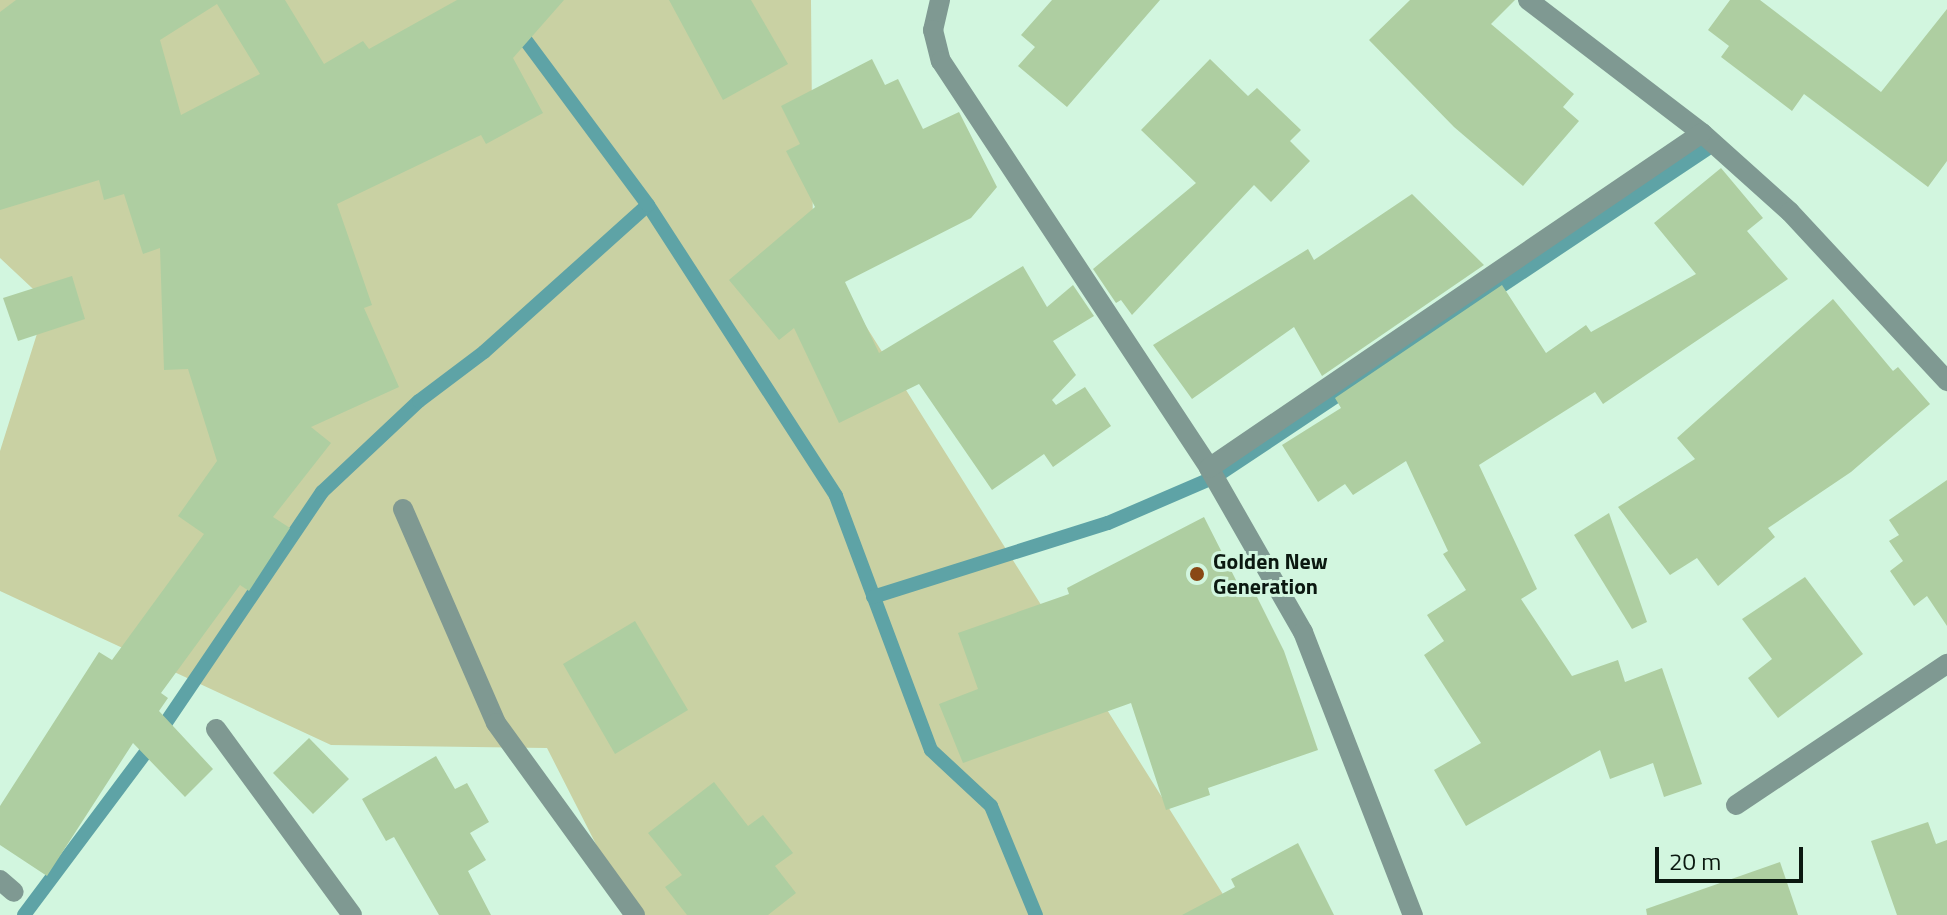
<!DOCTYPE html>
<style>
body{margin:0}
#map{position:relative;width:1947px;height:915px;overflow:hidden;background:#d2f6df;font-family:"Titillium Web",sans-serif}
div>[style]{position:absolute}
[style*='--x']{left:calc(var(--x)*1px);top:calc(var(--y)*1px);width:calc(var(--w)*1px);rotate:calc(var(--a)*1deg)}
.green>*{inset:0;background:#c9d1a3}
.stream>*{height:14px;margin:-7px;padding:0 7px;transform-origin:7px;border-radius:7px;background:#5ea3a6}
.building>*{inset:0;background:#aecea1}
.minor>*{height:20px;margin:-10px;padding:0 10px;transform-origin:10px;border-radius:10px;background:#7f9992}
.dots>*{width:22px;height:22px;translate:-50% -50%;box-sizing:border-box;border:4px solid #d2f6df;border-radius:50%}
span{translate:-50% -50%;white-space:nowrap;text-align:center;line-height:1.15;-webkit-text-stroke:6px #d2f6df;paint-order:stroke}
.poi-label{font-size:22px;color:#0b1810;font-weight:700}
.left{translate:0 -50%;text-align:left}
.scale{position:absolute;left:1655px;top:847px;width:148px;height:36px;box-sizing:border-box;border:4px solid #0b1810;border-top:0;padding-left:10px;font-size:24px;line-height:28px;white-space:nowrap;color:#0b1810;-webkit-text-stroke:6px #d2f6df;paint-order:stroke}
</style>
<div id="map">
<div class="green">
<i style="clip-path:polygon(0 0,811px 0,813px 242px,1236px 915px,632px 915px,547px 748px,331px 745px,0 591px,0 451px,47px 302px,0 258px)"></i>
</div>
<div class="stream">
<i style="--x:648;--y:205;--w:346;--a:57.1"></i>
<i style="--x:836;--y:496;--w:271;--a:69.5"></i>
<i style="--x:931;--y:750;--w:82;--a:43"></i>
<i style="--x:991;--y:806;--w:118;--a:67.6"></i>
<i style="--x:873;--y:597;--w:246;--a:-17.5"></i>
<i style="--x:1108;--y:523;--w:116;--a:-23.3"></i>
<i style="--x:1215;--y:477;--w:591;--a:-33.69"></i>
<i style="--x:24;--y:915;--w:204;--a:-53.2"></i>
<i style="--x:146;--y:752;--w:314;--a:-55.9"></i>
<i style="--x:322;--y:492;--w:133;--a:-43.2"></i>
<i style="--x:419;--y:401;--w:81;--a:-37"></i>
<i style="--x:484;--y:352;--w:220;--a:-41.9"></i>
<i style="--x:648;--y:205;--w:255;--a:-126.6"></i>
</div>
<div class="building">
<i style="clip-path:polygon(evenodd,16px 0,285px 0,324px 64px,363px 41px,369px 49px,457px 0,564px 0,513px 58px,543px 113px,486px 144px,481px 135px,337px 204px,372px 305px,364px 308px,399px 387px,311px 427px,331px 443px,273px 517px,290px 528px,249px 591px,240px 585px,161px 693px,168px 698px,159px 711px,213px 769px,185px 797px,133px 743px,47px 876px,0 845px,0 806px,99px 652px,112px 660px,204px 534px,178px 516px,217px 461px,188px 369px,164px 370px,160px 248px,143px 254px,124px 194px,104px 200px,99px 180px,0 210px,0 12px,16px 0,217px 4px,260px 74px,181px 115px,160px 40px,217px 4px)"></i>
<i style="clip-path:polygon(669px 0,751px 0,788px 64px,723px 100px)"></i>
<i style="clip-path:polygon(1052px 0,1160px 0,1067px 107px,1018px 66px,1035px 47px,1021px 35px)"></i>
<i style="clip-path:polygon(1410px 0,1515px 0,1491px 24px,1574px 94px,1563px 107px,1579px 121px,1523px 186px,1454px 127px,1369px 40px)"></i>
<i style="clip-path:polygon(1730px 0,1760px 0,1881px 92px,1947px 9px,1947px 161px,1928px 187px,1804px 94px,1792px 111px,1721px 57px,1729px 46px,1708px 30px)"></i>
<i style="clip-path:polygon(872px 59px,885px 85px,898px 79px,923px 129px,959px 112px,997px 187px,971px 218px,845px 282px,879px 353px,1023px 266px,1047px 307px,1073px 285px,1094px 316px,1053px 341px,1076px 375px,1052px 400px,1056px 405px,1085px 387px,1111px 426px,1053px 467px,1044px 454px,992px 490px,919px 384px,839px 423px,794px 328px,779px 340px,729px 280px,815px 207px,786px 151px,800px 144px,781px 106px)"></i>
<i style="clip-path:polygon(1210px 59px,1248px 96px,1257px 88px,1301px 130px,1290px 141px,1310px 161px,1271px 202px,1254px 185px,1132px 315px,1121px 300px,1116px 303px,1093px 269px,1196px 183px,1141px 130px)"></i>
<i style="clip-path:polygon(1721px 168px,1763px 218px,1747px 231px,1788px 279px,1603px 404px,1595px 392px,1479px 465px,1537px 589px,1521px 599px,1572px 676px,1618px 660px,1625px 682px,1662px 668px,1702px 784px,1664px 797px,1653px 763px,1610px 779px,1600px 750px,1466px 826px,1434px 770px,1481px 743px,1424px 655px,1444px 641px,1427px 615px,1466px 590px,1443px 554px,1448px 551px,1406px 461px,1353px 495px,1345px 484px,1318px 502px,1282px 445px,1341px 408px,1335px 398px,1502px 285px,1546px 353px,1586px 325px,1591px 332px,1696px 274px,1654px 223px)"></i>
<i style="clip-path:polygon(1412px 194px,1484px 265px,1322px 376px,1294px 327px,1192px 399px,1153px 345px,1308px 249px,1314px 260px)"></i>
<i style="clip-path:polygon(72px 276px,85px 319px,18px 341px,3px 298px)"></i>
<i style="clip-path:polygon(1833px 299px,1893px 371px,1898px 367px,1930px 404px,1851px 472px,1768px 528px,1775px 537px,1718px 586px,1697px 558px,1670px 575px,1618px 507px,1695px 459px,1677px 438px)"></i>
<i style="clip-path:polygon(1947px 480px,1947px 626px,1927px 596px,1914px 606px,1890px 571px,1903px 561px,1889px 541px,1899px 535px,1889px 520px)"></i>
<i style="clip-path:polygon(1609px 513px,1647px 622px,1632px 629px,1574px 535px)"></i>
<i style="clip-path:polygon(1204px 517px,1241px 590px,1251px 585px,1284px 651px,1318px 750px,1208px 788px,1210px 795px,1166px 810px,1131px 703px,963px 763px,939px 704px,978px 689px,958px 633px,1069px 594px,1067px 588px)"></i>
<i style="clip-path:polygon(1805px 577px,1863px 654px,1778px 718px,1748px 678px,1772px 659px,1742px 619px)"></i>
<i style="clip-path:polygon(635px 621px,688px 710px,615px 754px,563px 664px)"></i>
<i style="clip-path:polygon(309px 738px,349px 779px,313px 814px,273px 773px)"></i>
<i style="clip-path:polygon(436px 756px,455px 789px,467px 783px,489px 822px,470px 833px,486px 860px,468px 871px,491px 915px,439px 915px,394px 837px,386px 841px,362px 799px)"></i>
<i style="clip-path:polygon(714px 782px,748px 826px,763px 815px,793px 853px,775px 866px,796px 893px,768px 915px,687px 915px,665px 887px,682px 875px,648px 833px)"></i>
<i style="clip-path:polygon(1928px 822px,1936px 844px,1947px 840px,1947px 915px,1897px 915px,1871px 841px)"></i>
<i style="clip-path:polygon(1298px 843px,1334px 915px,1182px 915px,1235px 887px,1231px 879px)"></i>
<i style="clip-path:polygon(1780px 862px,1798px 915px,1647px 915px,1646px 909px)"></i>
</div>
<div class="minor">
<i style="--x:940;--y:0;--w:31;--a:103"></i>
<i style="--x:933;--y:30;--w:32;--a:76"></i>
<i style="--x:941;--y:61;--w:487;--a:56.6"></i>
<i style="--x:1209;--y:468;--w:189;--a:60.2"></i>
<i style="--x:1303;--y:632;--w:304;--a:68.8"></i>
<i style="--x:1528;--y:0;--w:219;--a:37.4"></i>
<i style="--x:1702;--y:133;--w:118;--a:41.9"></i>
<i style="--x:1790;--y:212;--w:231;--a:47.1"></i>
<i style="--x:1209;--y:468;--w:596;--a:-34.2"></i>
<i style="--x:403;--y:509;--w:233;--a:66.5"></i>
<i style="--x:496;--y:723;--w:237;--a:54.1"></i>
<i style="--x:216;--y:729;--w:230;--a:53.8"></i>
<i style="--x:1736;--y:805;--w:254;--a:-33.8"></i>
<i style="--x:0;--y:880;--w:18;--a:41"></i>
</div>
<div class="dots">
<i style="left:1197px;top:574px;background:#894815"></i>
</div>
<div class="poi-label">
<span class="left" style="left:1213px;top:574px">Golden New<br>Generation</span>
</div>
<div class="scale">20 m</div>
</div>
